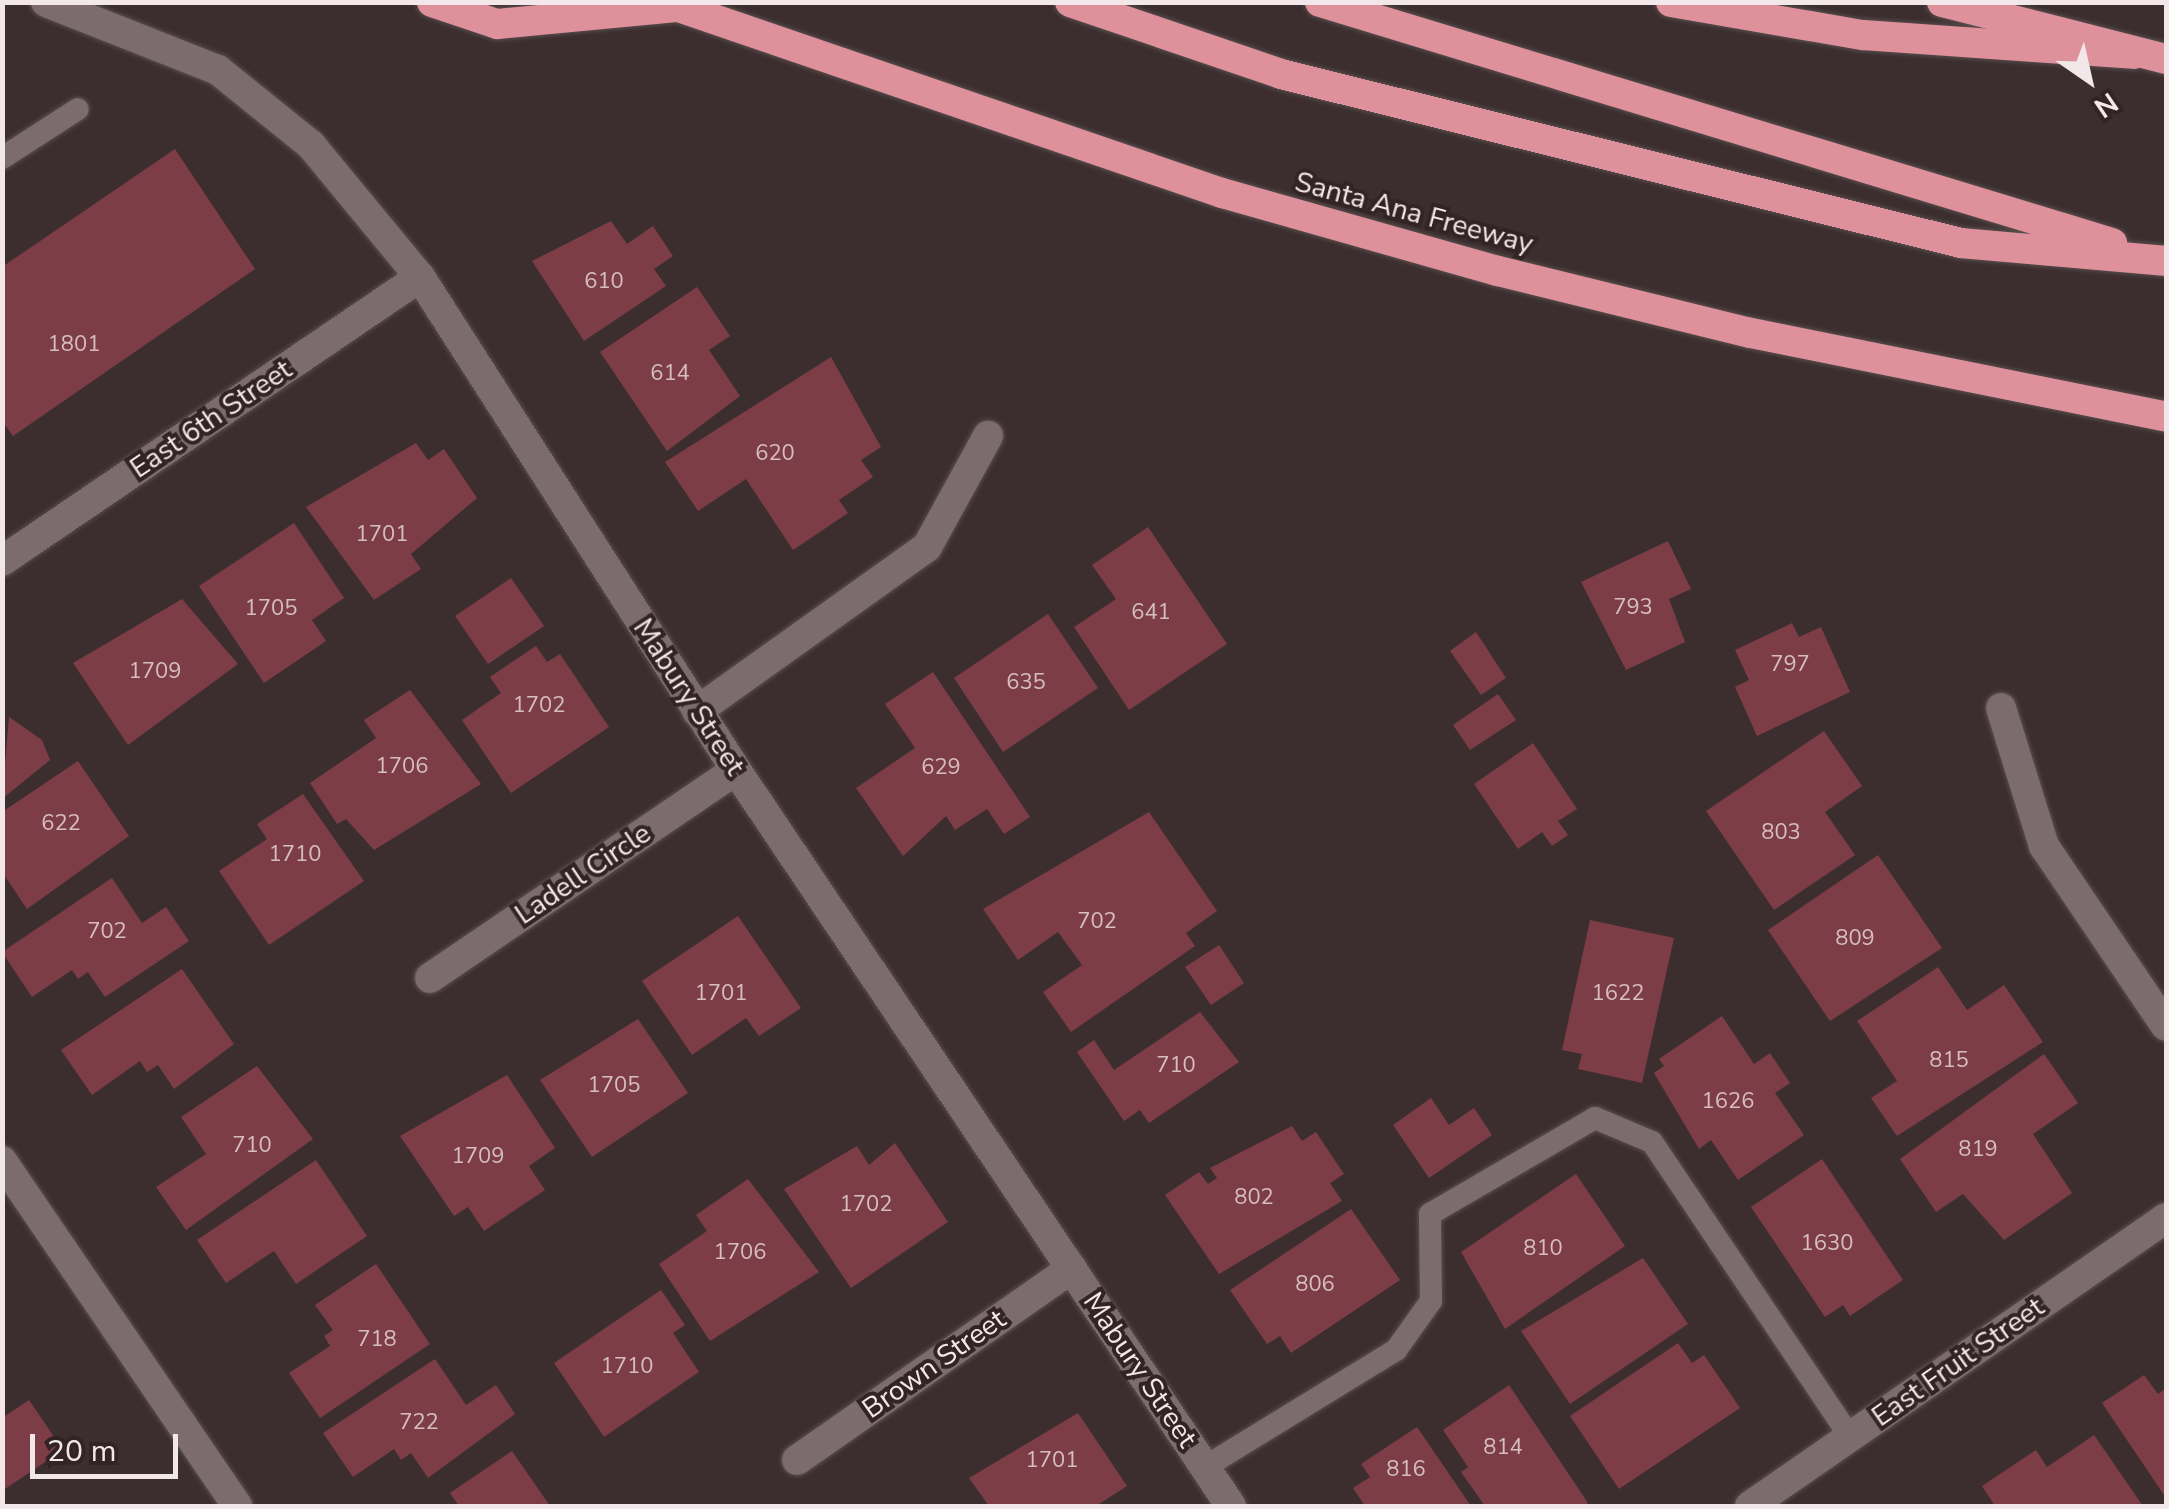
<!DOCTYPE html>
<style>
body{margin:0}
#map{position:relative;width:2169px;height:1509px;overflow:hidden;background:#3c2e2f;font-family:"Nunito Sans",sans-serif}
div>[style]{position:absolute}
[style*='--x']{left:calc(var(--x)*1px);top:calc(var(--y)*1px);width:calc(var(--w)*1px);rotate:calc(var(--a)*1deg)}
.building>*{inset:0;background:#7d3d47}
.roads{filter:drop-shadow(0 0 2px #594d4e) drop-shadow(0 0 2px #594d4e)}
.lane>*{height:22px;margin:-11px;padding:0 11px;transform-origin:11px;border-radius:11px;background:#7c6c6d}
.street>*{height:30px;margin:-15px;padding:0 15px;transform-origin:15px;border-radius:15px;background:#7c6c6d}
.secondary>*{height:30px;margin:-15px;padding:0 15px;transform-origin:15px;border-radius:15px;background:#7c6c6d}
.highway>*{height:30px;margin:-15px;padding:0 15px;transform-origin:15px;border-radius:15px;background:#de919a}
span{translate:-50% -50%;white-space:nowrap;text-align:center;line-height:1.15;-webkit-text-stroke:8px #322425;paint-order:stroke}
.number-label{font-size:22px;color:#d5bdc0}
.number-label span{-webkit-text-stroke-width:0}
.street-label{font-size:28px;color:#f2e8e9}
.frame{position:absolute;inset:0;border:5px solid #f2e8e9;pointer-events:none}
.north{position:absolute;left:2039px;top:30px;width:100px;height:100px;-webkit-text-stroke:8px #322425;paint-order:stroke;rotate:146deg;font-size:28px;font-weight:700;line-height:40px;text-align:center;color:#f2e8e9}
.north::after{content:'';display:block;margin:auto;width:35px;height:45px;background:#f2e8e9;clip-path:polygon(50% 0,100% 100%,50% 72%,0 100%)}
.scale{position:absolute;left:30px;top:1434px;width:148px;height:45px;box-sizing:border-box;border:5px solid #f2e8e9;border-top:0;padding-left:12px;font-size:30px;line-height:35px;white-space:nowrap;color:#f2e8e9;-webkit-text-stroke:8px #322425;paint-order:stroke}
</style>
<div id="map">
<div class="building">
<i style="clip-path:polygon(175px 149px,255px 269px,13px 436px,2px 421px,2px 267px)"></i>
<i style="clip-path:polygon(611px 221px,627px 244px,653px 226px,673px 256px,654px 269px,666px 286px,584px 341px,532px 261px)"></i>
<i style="clip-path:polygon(697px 287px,730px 336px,709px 350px,740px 396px,667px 451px,600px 352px)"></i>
<i style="clip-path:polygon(831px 357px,881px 447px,861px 460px,873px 477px,839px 500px,848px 513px,793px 550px,746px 479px,698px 511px,665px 462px)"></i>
<i style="clip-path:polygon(416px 443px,428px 460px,444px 449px,477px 498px,411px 554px,421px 569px,374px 600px,306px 507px)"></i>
<i style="clip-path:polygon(294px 523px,344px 598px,312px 620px,326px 641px,264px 683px,199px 586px)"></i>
<i style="clip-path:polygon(1148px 527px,1227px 644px,1129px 710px,1074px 627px,1116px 599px,1092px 565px)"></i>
<i style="clip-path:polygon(1668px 541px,1691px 589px,1669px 599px,1685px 642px,1626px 670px,1581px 582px)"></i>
<i style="clip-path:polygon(511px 578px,544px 626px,488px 664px,455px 616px)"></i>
<i style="clip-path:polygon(182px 599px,238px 664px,128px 745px,73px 663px)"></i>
<i style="clip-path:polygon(1048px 614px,1098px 688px,1003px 752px,954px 678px)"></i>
<i style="clip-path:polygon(1792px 623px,1799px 637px,1821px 627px,1850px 692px,1757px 736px,1735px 687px,1749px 680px,1735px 650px)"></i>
<i style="clip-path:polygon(1476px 632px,1506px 678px,1481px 695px,1450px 651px)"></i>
<i style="clip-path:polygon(536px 646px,547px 662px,560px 654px,609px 727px,511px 793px,462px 720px,501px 693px,490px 677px)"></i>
<i style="clip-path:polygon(933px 672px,1030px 817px,1004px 834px,987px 809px,955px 830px,946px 816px,903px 856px,856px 788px,915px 748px,885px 704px)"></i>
<i style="clip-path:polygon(410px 690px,481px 784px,374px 850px,346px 819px,337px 824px,310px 783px,376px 738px,364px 720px)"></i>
<i style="clip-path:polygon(1498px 694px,1516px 720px,1470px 750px,1453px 725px)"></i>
<i style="clip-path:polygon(9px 717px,42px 740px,50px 760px,2px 799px)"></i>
<i style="clip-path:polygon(1824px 731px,1862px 786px,1825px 812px,1855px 855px,1774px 910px,1706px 811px)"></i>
<i style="clip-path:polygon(1533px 743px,1577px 809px,1558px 821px,1568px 835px,1552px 846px,1542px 832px,1518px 849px,1474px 784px)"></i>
<i style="clip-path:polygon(78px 761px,129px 836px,27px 909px,2px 872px,2px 812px)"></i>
<i style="clip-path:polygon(303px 794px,364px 881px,269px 945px,219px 871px,267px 839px,257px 824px)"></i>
<i style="clip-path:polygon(1149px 812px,1217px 911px,1186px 933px,1195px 946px,1071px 1032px,1043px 992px,1082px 965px,1058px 932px,1018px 960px,983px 909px)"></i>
<i style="clip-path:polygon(1878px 855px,1942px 948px,1830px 1021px,1768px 930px)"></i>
<i style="clip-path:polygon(112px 878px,142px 923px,166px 907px,189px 941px,105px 997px,88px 972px,78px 979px,72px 970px,32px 997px,2px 952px)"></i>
<i style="clip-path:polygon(738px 916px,801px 1008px,759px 1036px,746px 1018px,692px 1055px,642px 981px)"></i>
<i style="clip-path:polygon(1590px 920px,1674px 938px,1642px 1083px,1578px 1069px,1582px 1054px,1562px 1050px)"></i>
<i style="clip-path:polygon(1219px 945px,1244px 983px,1211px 1005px,1185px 967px)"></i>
<i style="clip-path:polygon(1938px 967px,1967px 1010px,2004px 985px,2043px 1042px,1897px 1136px,1871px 1098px,1897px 1081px,1857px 1021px)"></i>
<i style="clip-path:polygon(182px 969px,234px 1044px,174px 1089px,158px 1065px,147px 1072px,140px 1061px,92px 1095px,61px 1050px)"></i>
<i style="clip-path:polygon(1200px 1012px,1239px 1062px,1149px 1123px,1140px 1110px,1124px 1121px,1077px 1052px,1094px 1040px,1114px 1070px)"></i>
<i style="clip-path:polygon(1722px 1016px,1754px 1064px,1770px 1053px,1790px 1083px,1775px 1093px,1804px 1135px,1738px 1180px,1711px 1140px,1699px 1149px,1654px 1073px,1664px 1066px,1659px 1059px)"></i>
<i style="clip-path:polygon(638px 1019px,688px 1093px,592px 1157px,540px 1080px)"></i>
<i style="clip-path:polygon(2044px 1054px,2078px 1103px,2033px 1134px,2072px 1193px,2004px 1240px,1963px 1194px,1936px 1212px,1900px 1159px)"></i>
<i style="clip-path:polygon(257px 1066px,313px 1139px,186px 1230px,156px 1187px,206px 1154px,181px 1117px)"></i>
<i style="clip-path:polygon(507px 1075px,555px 1148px,529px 1166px,545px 1190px,484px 1231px,468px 1207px,454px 1216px,400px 1136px)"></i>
<i style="clip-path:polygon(1431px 1098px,1449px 1125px,1474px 1108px,1492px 1135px,1429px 1178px,1393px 1125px)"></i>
<i style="clip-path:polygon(1292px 1126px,1302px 1141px,1316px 1132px,1344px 1174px,1330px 1183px,1342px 1201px,1219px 1274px,1165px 1195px,1199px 1172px,1208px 1184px,1217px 1178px,1210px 1168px)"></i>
<i style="clip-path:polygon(895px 1143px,948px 1222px,851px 1288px,784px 1189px,857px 1146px,869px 1165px)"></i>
<i style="clip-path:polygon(1822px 1159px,1903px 1280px,1850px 1316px,1843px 1305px,1825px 1317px,1751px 1207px)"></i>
<i style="clip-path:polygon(316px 1160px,367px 1236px,296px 1284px,274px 1251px,226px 1283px,197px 1240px)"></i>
<i style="clip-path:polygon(1576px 1174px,1625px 1246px,1505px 1329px,1461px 1252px)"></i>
<i style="clip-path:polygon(748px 1179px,819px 1272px,710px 1341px,659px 1264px,707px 1231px,696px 1215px)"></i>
<i style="clip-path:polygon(1351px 1209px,1400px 1280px,1291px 1353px,1280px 1336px,1267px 1344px,1230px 1290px)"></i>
<i style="clip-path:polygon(1643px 1258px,1688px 1324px,1570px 1404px,1521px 1331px)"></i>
<i style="clip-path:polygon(376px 1264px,430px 1344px,320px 1418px,289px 1373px,330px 1346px,324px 1336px,333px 1330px,315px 1305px)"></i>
<i style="clip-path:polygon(661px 1290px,685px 1325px,673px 1333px,699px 1372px,604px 1437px,554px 1363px)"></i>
<i style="clip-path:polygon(1678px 1343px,1692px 1363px,1704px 1355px,1740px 1408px,1619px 1489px,1570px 1416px)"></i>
<i style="clip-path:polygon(435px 1359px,466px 1405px,496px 1385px,515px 1414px,428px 1478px,411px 1453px,401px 1460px,394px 1449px,353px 1477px,323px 1433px)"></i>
<i style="clip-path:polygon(2144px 1375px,2158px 1394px,2166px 1388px,2166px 1498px,2102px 1403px)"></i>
<i style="clip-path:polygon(1509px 1385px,1588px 1503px,1583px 1506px,1485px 1506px,1461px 1472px,1468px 1467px,1443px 1430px)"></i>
<i style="clip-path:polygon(29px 1400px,63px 1450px,2px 1491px,2px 1418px)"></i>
<i style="clip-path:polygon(1078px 1413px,1127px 1486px,1096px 1506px,989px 1506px,969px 1478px)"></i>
<i style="clip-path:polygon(1417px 1427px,1471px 1506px,1365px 1506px,1353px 1488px,1370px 1477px,1361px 1464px)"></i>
<i style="clip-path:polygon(2094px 1435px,2143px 1506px,1995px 1506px,1982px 1486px,2036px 1450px,2047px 1467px)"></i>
<i style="clip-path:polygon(512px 1451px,550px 1506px,459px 1506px,450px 1493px)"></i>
</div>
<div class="roads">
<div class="lane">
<i style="--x:2;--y:158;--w:90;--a:-32.8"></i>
<i style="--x:1205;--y:1467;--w:224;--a:-31.5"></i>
<i style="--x:1396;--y:1350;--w:60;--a:-54.5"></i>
<i style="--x:1431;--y:1301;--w:87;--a:-90.7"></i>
<i style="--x:1430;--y:1214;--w:191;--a:-30.2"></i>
<i style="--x:1595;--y:1118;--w:62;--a:22.8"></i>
<i style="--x:1652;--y:1142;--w:355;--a:56.1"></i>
</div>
<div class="street">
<i style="--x:2;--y:561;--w:505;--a:-34.19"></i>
<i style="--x:2001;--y:708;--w:145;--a:72.7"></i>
<i style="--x:2044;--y:846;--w:217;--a:55.9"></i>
<i style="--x:697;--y:711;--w:282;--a:-35.5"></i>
<i style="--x:927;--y:547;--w:127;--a:-61.2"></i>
<i style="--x:430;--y:978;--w:370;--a:-34.2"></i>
<i style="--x:2;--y:1161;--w:417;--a:55.7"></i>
<i style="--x:797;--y:1460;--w:335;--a:-34.9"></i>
</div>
<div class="secondary">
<i style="--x:46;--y:2;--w:185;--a:21.6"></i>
<i style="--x:218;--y:70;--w:119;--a:38.9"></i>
<i style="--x:311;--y:145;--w:171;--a:50.5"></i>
<i style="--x:420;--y:277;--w:586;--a:57.34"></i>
<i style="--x:736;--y:770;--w:887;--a:56.08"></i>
<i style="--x:1750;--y:1506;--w:506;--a:-34.7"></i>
</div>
<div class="highway">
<i style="--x:432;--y:2;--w:69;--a:18.7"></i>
<i style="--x:497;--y:24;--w:180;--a:-5.4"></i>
<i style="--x:664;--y:2;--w:590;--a:18.9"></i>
<i style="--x:1222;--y:193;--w:287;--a:15.8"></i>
<i style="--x:1498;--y:271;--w:260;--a:13.8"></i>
<i style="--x:1751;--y:333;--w:423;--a:11.4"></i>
<i style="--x:1070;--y:2;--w:223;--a:18.8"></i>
<i style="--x:1281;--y:74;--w:701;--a:13.96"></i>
<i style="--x:1961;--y:243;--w:206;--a:5"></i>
<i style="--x:1320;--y:2;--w:828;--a:16.92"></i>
<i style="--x:1671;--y:2;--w:195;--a:9.8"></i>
<i style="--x:1863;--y:35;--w:271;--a:4"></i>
<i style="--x:1942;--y:2;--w:231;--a:14.3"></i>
</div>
</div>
<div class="number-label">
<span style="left:604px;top:282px">610</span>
<span style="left:74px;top:345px">1801</span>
<span style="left:670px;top:374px">614</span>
<span style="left:775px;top:454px">620</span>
<span style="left:382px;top:535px">1701</span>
<span style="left:1633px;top:608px">793</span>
<span style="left:271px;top:609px">1705</span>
<span style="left:1151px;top:613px">641</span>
<span style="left:1790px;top:665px">797</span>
<span style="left:155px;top:672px">1709</span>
<span style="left:1026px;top:683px">635</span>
<span style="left:539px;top:706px">1702</span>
<span style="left:402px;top:767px">1706</span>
<span style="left:941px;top:768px">629</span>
<span style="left:61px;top:824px">622</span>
<span style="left:1781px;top:833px">803</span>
<span style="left:295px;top:855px">1710</span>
<span style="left:1097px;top:922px">702</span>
<span style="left:107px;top:932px">702</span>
<span style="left:1855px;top:939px">809</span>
<span style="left:721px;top:994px">1701</span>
<span style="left:1618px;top:994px">1622</span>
<span style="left:1949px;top:1061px">815</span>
<span style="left:1176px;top:1066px">710</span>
<span style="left:614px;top:1086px">1705</span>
<span style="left:1728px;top:1102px">1626</span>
<span style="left:252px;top:1146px">710</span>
<span style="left:1978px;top:1150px">819</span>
<span style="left:478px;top:1157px">1709</span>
<span style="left:1254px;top:1198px">802</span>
<span style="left:866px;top:1205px">1702</span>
<span style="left:1827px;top:1244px">1630</span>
<span style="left:1543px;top:1249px">810</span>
<span style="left:740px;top:1253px">1706</span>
<span style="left:1315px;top:1285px">806</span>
<span style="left:377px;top:1340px">718</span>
<span style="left:627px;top:1367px">1710</span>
<span style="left:419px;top:1423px">722</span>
<span style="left:1503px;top:1448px">814</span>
<span style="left:1052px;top:1461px">1701</span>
<span style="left:1406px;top:1470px">816</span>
</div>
<div class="street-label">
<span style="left:1414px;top:213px;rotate:15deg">Santa Ana Freeway</span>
<span style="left:211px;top:419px;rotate:-34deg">East 6th Street</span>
<span style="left:689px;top:697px;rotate:57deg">Mabury Street</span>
<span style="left:583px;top:874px;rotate:-34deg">Ladell Circle</span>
<span style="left:1958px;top:1362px;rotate:-35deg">East Fruit Street</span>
<span style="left:934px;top:1364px;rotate:-35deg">Brown Street</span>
<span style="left:1140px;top:1370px;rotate:56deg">Mabury Street</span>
</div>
<div class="frame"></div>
<div class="north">N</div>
<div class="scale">20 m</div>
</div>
